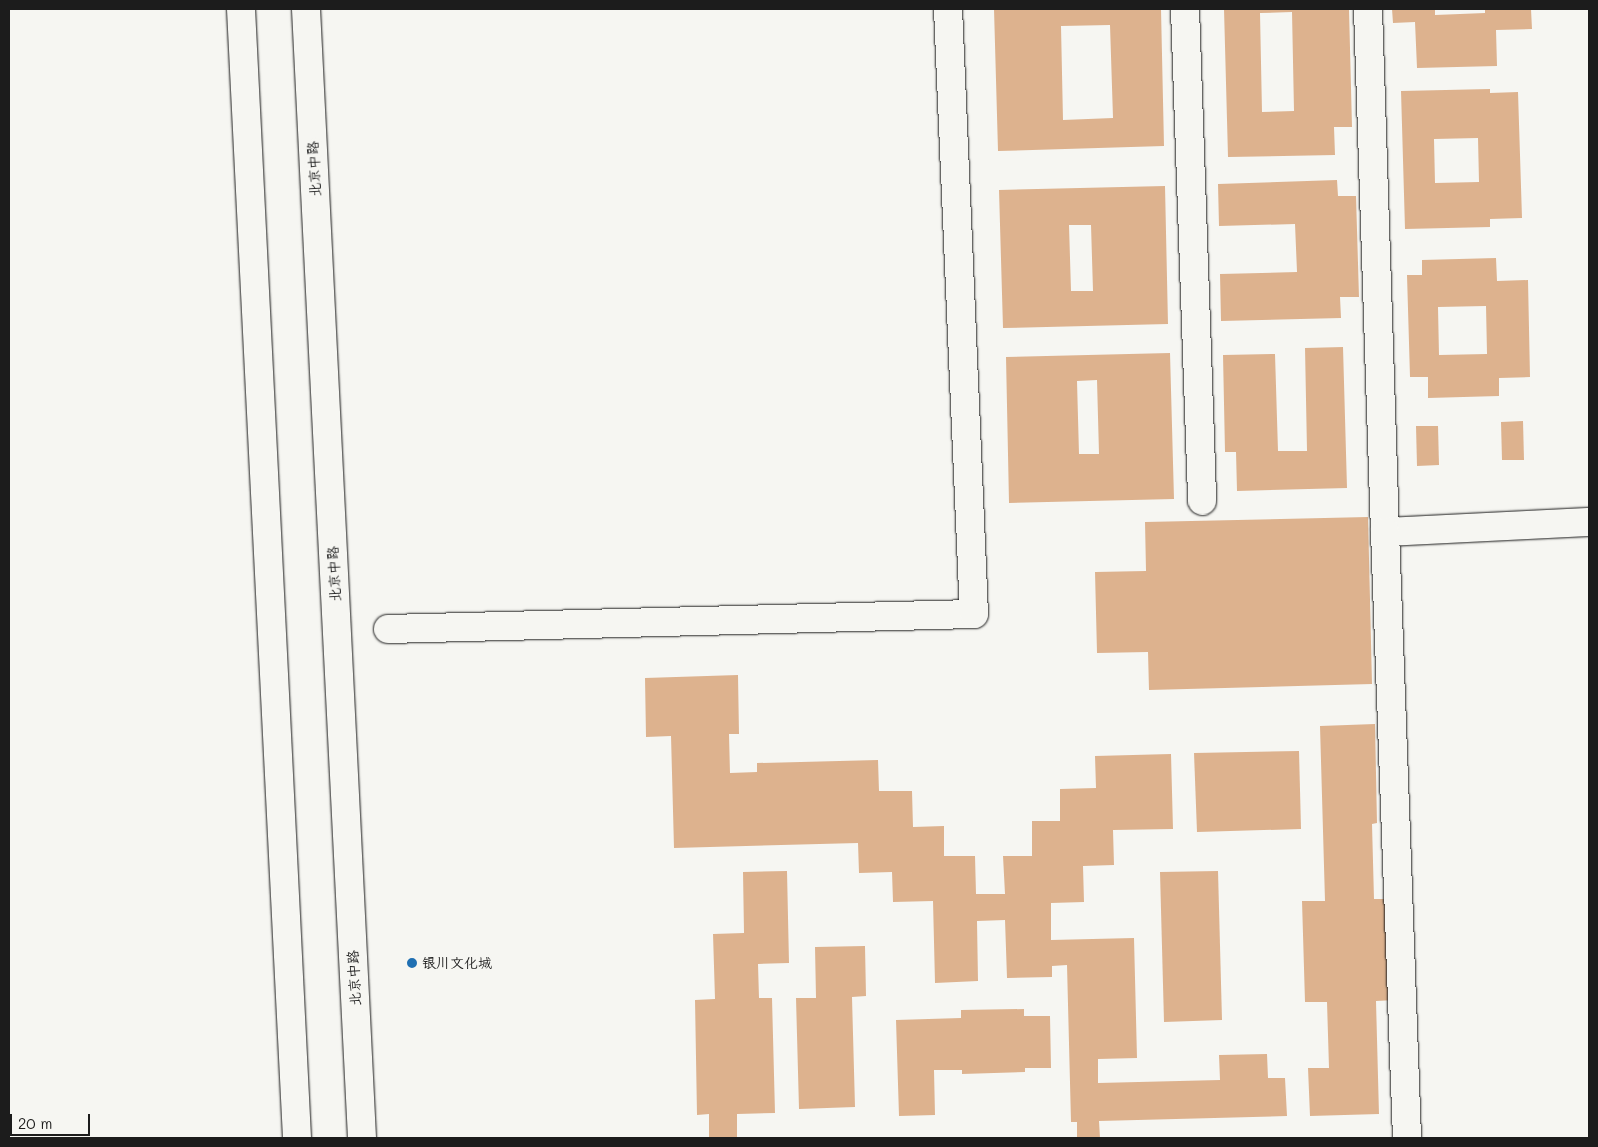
<!DOCTYPE html>
<meta charset="utf-8">
<style>
body{margin:0}
#map{position:relative;width:1598px;height:1147px;overflow:hidden;background:#f6f6f2;font-family:Mali,"LXGW WenKai TC",sans-serif}
div>[style]{position:absolute}
[style*='--x']{left:calc(var(--x)*1px);top:calc(var(--y)*1px);width:calc(var(--w)*1px);rotate:calc(var(--a)*1deg)}
.building>*{inset:0;background:#ddb28e}
.roads{filter:drop-shadow(0 0 1px #1c1c1c) drop-shadow(0 0 1px #1c1c1c)}
.minor>*{height:28px;margin:-14px;padding:0 14px;transform-origin:14px;border-radius:14px;background:#f6f6f2}
.major>*{height:28px;margin:-14px;padding:0 14px;transform-origin:14px;border-radius:14px;background:#f6f6f2}
.dots>*{width:14px;height:14px;translate:-50% -50%;box-sizing:border-box;border:2px solid #f6f6f2;border-radius:50%}
span{translate:-50% -50%;white-space:nowrap;text-align:center;line-height:1.15;-webkit-text-stroke:5px #f6f6f2;paint-order:stroke}
.street-label{font-size:14px;color:#1c1c1c}
.poi-label{font-size:14px;color:#1c1c1c}
.left{translate:0 -50%;text-align:left}
.frame{position:absolute;inset:0;border:10px solid #1c1c1c;pointer-events:none}
.scale{position:absolute;left:10px;top:1114px;width:80px;height:22px;box-sizing:border-box;border:2px solid #1c1c1c;border-top:0;padding-left:6px;font-size:15px;line-height:18px;white-space:nowrap;color:#1c1c1c;-webkit-text-stroke:4px #f6f6f2;paint-order:stroke}
</style>
<div id="map">
<div class="building">
<i style="clip-path:polygon(evenodd,994px 9px,1161px 9px,1164px 146px,998px 151px,994px 9px,1110px 25px,1113px 118px,1063px 120px,1061px 26px,1110px 25px)"></i>
<i style="clip-path:polygon(evenodd,1224px 9px,1349px 9px,1352px 127px,1334px 127px,1335px 155px,1228px 157px,1224px 9px,1292px 12px,1294px 111px,1262px 112px,1260px 13px,1292px 12px)"></i>
<i style="clip-path:polygon(1392px 9px,1435px 9px,1435px 15px,1485px 13px,1485px 9px,1531px 9px,1532px 29px,1496px 30px,1497px 66px,1417px 68px,1415px 22px,1393px 23px)"></i>
<i style="clip-path:polygon(evenodd,1490px 89px,1490px 93px,1518px 92px,1522px 218px,1490px 219px,1490px 227px,1405px 229px,1401px 91px,1490px 89px,1478px 138px,1479px 182px,1435px 183px,1434px 139px,1478px 138px)"></i>
<i style="clip-path:polygon(1337px 180px,1338px 196px,1356px 196px,1359px 297px,1340px 297px,1341px 318px,1221px 321px,1220px 274px,1297px 272px,1295px 224px,1219px 226px,1218px 184px)"></i>
<i style="clip-path:polygon(evenodd,1165px 186px,1168px 324px,1003px 328px,999px 190px,1165px 186px,1069px 225px,1091px 225px,1093px 291px,1071px 291px,1069px 225px)"></i>
<i style="clip-path:polygon(evenodd,1496px 258px,1497px 281px,1528px 280px,1530px 377px,1499px 378px,1499px 396px,1428px 398px,1428px 377px,1410px 377px,1407px 275px,1422px 275px,1422px 260px,1496px 258px,1486px 306px,1487px 354px,1439px 355px,1438px 307px,1486px 306px)"></i>
<i style="clip-path:polygon(1343px 347px,1347px 488px,1237px 491px,1236px 452px,1225px 452px,1223px 355px,1275px 354px,1278px 451px,1307px 451px,1305px 348px)"></i>
<i style="clip-path:polygon(evenodd,1170px 353px,1174px 499px,1009px 503px,1006px 357px,1170px 353px,1097px 380px,1099px 454px,1079px 454px,1077px 381px,1097px 380px)"></i>
<i style="clip-path:polygon(1523px 421px,1524px 460px,1502px 460px,1501px 422px)"></i>
<i style="clip-path:polygon(1416px 426px,1438px 426px,1439px 465px,1417px 466px)"></i>
<i style="clip-path:polygon(1368px 517px,1372px 684px,1149px 690px,1148px 652px,1097px 653px,1095px 572px,1146px 571px,1145px 522px)"></i>
<i style="clip-path:polygon(738px 675px,739px 734px,729px 734px,730px 773px,757px 772px,757px 763px,878px 760px,879px 791px,912px 791px,913px 827px,944px 826px,944px 856px,975px 856px,976px 894px,1005px 894px,1003px 856px,1032px 856px,1032px 821px,1060px 821px,1060px 789px,1096px 788px,1095px 756px,1171px 754px,1173px 829px,1113px 830px,1114px 865px,1083px 866px,1084px 902px,1051px 903px,1051px 940px,1134px 938px,1137px 1058px,1098px 1059px,1098px 1083px,1220px 1080px,1219px 1055px,1267px 1054px,1268px 1078px,1285px 1078px,1287px 1116px,1099px 1121px,1100px 1138px,1077px 1138px,1077px 1122px,1071px 1122px,1067px 965px,1052px 966px,1052px 977px,1007px 978px,1005px 920px,977px 921px,978px 981px,935px 983px,933px 901px,893px 902px,892px 872px,859px 873px,858px 843px,674px 848px,671px 736px,646px 737px,645px 678px)"></i>
<i style="clip-path:polygon(1375px 724px,1377px 823px,1372px 824px,1374px 899px,1392px 899px,1395px 1000px,1376px 1001px,1379px 1114px,1310px 1116px,1308px 1068px,1329px 1068px,1327px 1002px,1305px 1002px,1302px 901px,1325px 901px,1320px 726px)"></i>
<i style="clip-path:polygon(1299px 751px,1301px 829px,1197px 832px,1194px 753px)"></i>
<i style="clip-path:polygon(787px 871px,789px 963px,758px 964px,759px 998px,772px 998px,775px 1113px,737px 1114px,737px 1138px,709px 1138px,709px 1114px,697px 1115px,695px 1000px,715px 999px,713px 934px,744px 933px,743px 872px)"></i>
<i style="clip-path:polygon(1218px 871px,1222px 1020px,1164px 1022px,1160px 872px)"></i>
<i style="clip-path:polygon(865px 946px,866px 996px,852px 997px,855px 1107px,799px 1109px,796px 998px,816px 998px,815px 947px)"></i>
<i style="clip-path:polygon(1024px 1009px,1024px 1016px,1050px 1016px,1051px 1068px,1025px 1068px,1025px 1072px,962px 1074px,962px 1070px,934px 1070px,935px 1115px,899px 1116px,896px 1020px,961px 1018px,961px 1010px)"></i>
</div>
<div class="roads">
<div class="minor">
<i style="--x:1185;--y:9;--w:492;--a:88"></i>
<i style="--x:1368;--y:9;--w:523;--a:88.14"></i>
<i style="--x:1385;--y:532;--w:204;--a:-2.8"></i>
<i style="--x:1385;--y:532;--w:606;--a:87.92"></i>
<i style="--x:388;--y:629;--w:586;--a:-1.47"></i>
<i style="--x:974;--y:614;--w:606;--a:-92.46"></i>
</div>
<div class="major">
<i style="--x:241;--y:9;--w:1130;--a:87.16"></i>
<i style="--x:306;--y:9;--w:1130;--a:87.16"></i>
</div>
</div>
<div class="dots">
<i style="left:412px;top:963px;background:#1f6fb2"></i>
</div>
<div class="street-label">
<span style="left:314px;top:169px;rotate:-93deg">北京中路</span>
<span style="left:334px;top:574px;rotate:-93deg">北京中路</span>
<span style="left:354px;top:978px;rotate:-93deg">北京中路</span>
</div>
<div class="poi-label">
<span class="left" style="left:422px;top:963px">银川文化城</span>
</div>
<div class="frame"></div>
<div class="scale">20 m</div>
</div>
